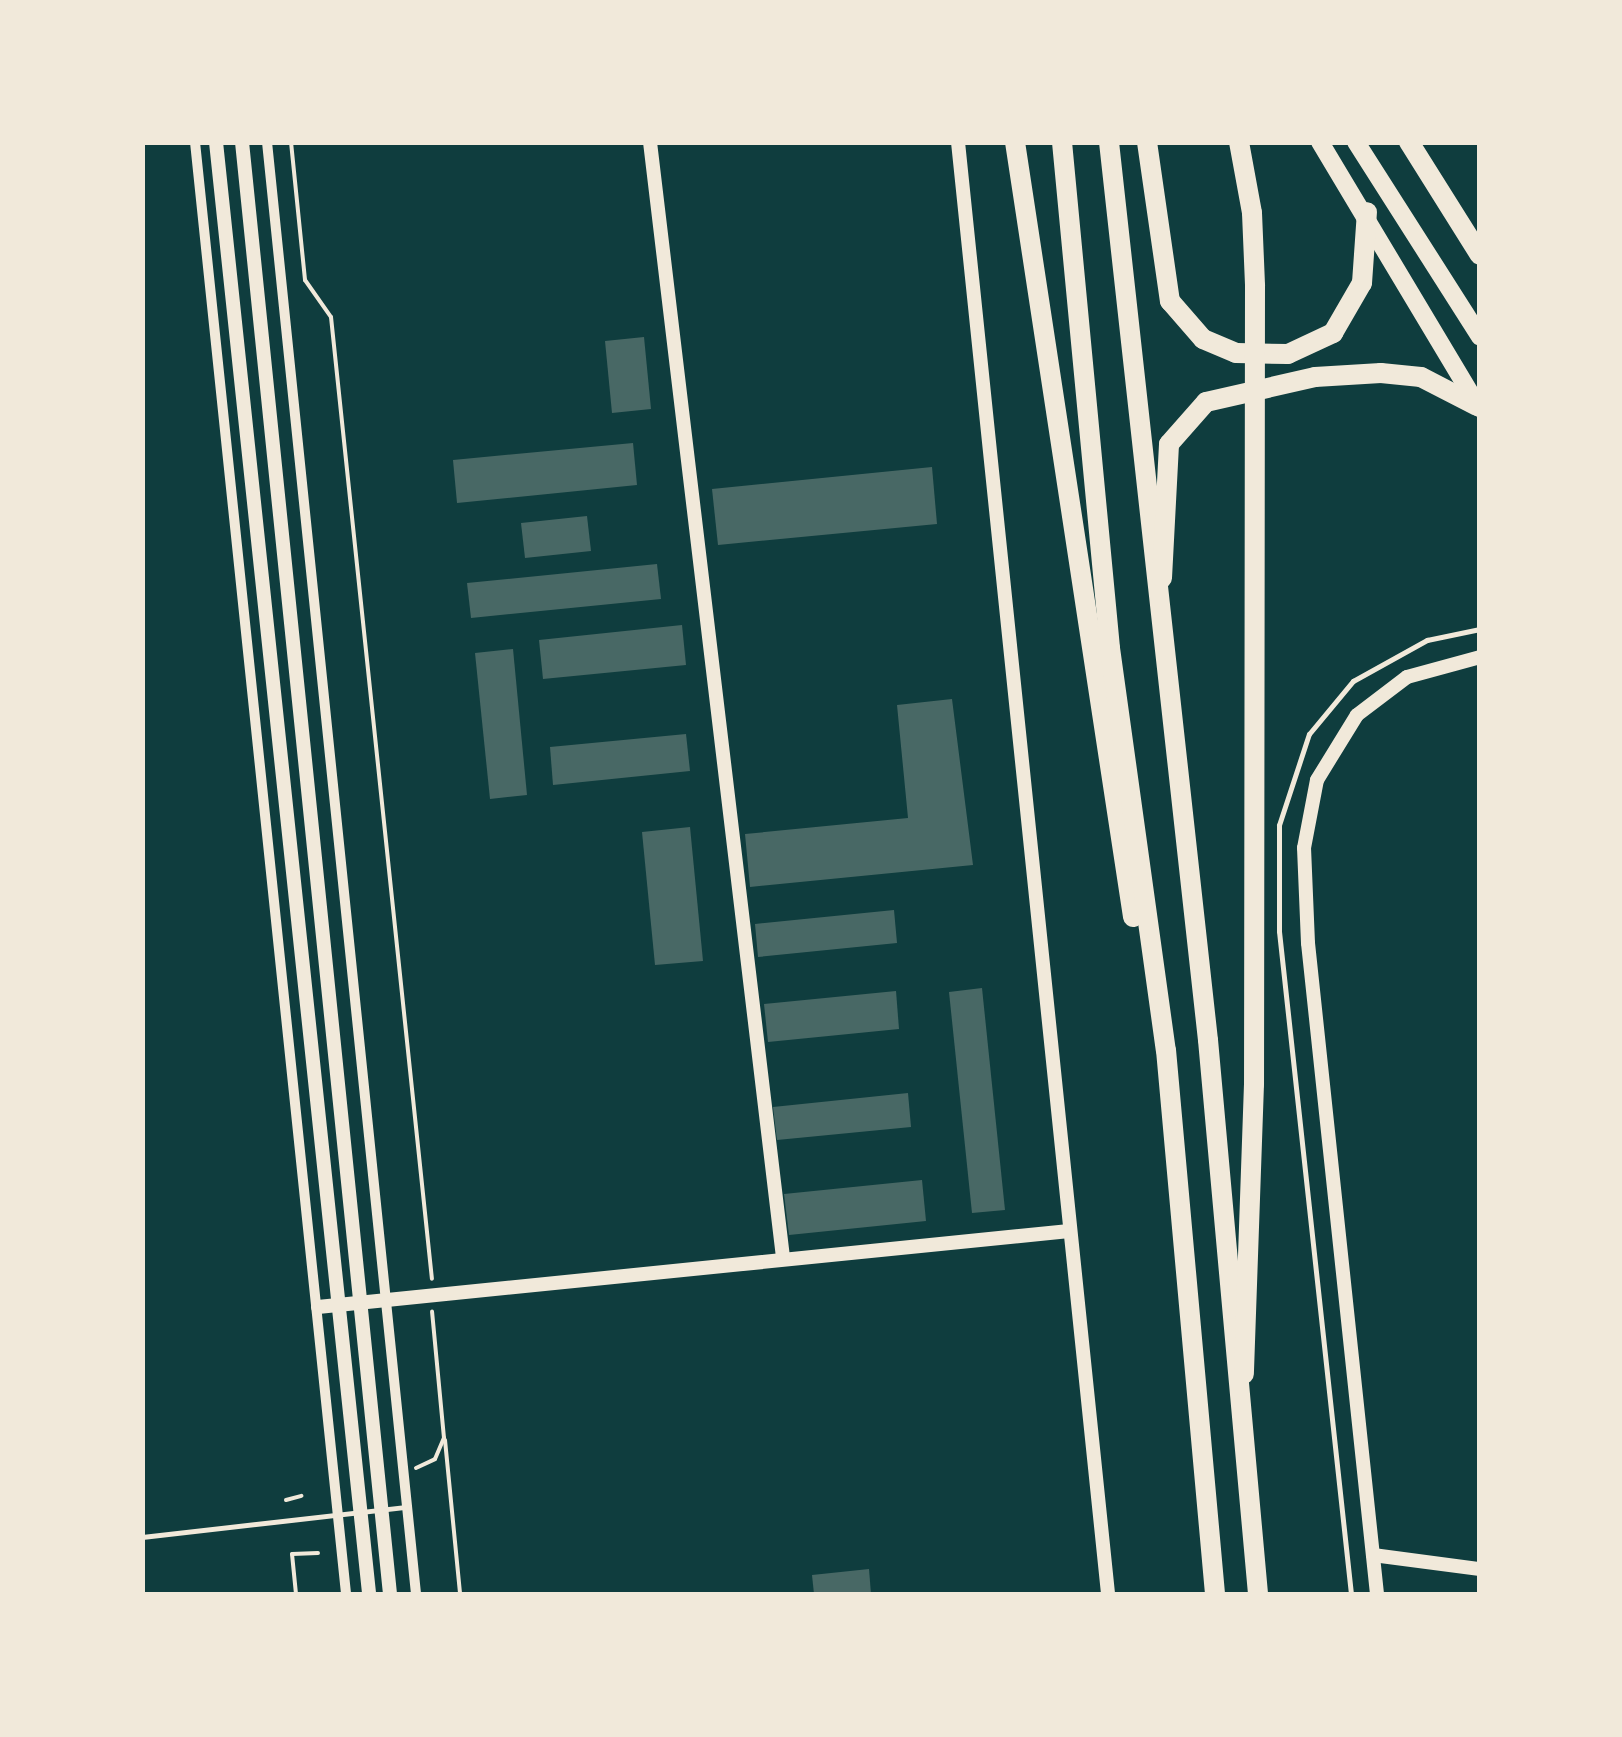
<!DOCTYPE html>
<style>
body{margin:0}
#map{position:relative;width:1622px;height:1737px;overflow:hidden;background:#0f3d3e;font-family:"Varela Round",sans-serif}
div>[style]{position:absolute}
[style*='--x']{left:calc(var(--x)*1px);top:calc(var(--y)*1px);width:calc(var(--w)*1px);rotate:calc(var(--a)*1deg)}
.building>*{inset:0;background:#486865}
.path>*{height:4px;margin:-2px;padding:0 2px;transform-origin:2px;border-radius:2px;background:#f1e9da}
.service>*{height:5px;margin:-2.5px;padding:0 2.5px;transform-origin:2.5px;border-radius:2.5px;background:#f1e9da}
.minor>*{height:10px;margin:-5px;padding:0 5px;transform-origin:5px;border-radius:5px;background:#f1e9da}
.tertiary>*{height:14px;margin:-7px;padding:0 7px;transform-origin:7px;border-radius:7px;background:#f1e9da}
.primary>*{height:18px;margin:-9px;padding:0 9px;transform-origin:9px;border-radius:9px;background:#f1e9da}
.motorway>*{height:20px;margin:-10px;padding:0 10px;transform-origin:10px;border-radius:10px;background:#f1e9da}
span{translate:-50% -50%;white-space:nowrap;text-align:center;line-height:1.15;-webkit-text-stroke:8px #f1e9da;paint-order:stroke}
.frame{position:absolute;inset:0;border:145px solid #f1e9da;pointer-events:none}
</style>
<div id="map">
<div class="building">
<i style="clip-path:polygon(644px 337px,651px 409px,612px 413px,605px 341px)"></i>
<i style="clip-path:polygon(633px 443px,637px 485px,457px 503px,453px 460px)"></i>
<i style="clip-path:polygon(932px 467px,937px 524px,718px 545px,712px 489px)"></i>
<i style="clip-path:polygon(587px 516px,591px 551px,525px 558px,521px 523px)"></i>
<i style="clip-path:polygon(657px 564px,661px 599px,471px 618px,467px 583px)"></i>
<i style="clip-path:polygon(682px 625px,686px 665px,543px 679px,539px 640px)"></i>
<i style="clip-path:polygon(513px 649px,527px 795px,490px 799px,475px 653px)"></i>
<i style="clip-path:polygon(952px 699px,973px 865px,750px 887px,745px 834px,908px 818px,897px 705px)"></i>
<i style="clip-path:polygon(686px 734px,690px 771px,553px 785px,550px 747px)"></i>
<i style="clip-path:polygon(690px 827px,703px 961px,655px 965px,642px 832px)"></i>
<i style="clip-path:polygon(894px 910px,897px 943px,758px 957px,755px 924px)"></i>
<i style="clip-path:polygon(982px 988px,1005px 1210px,972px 1213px,949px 992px)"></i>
<i style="clip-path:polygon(896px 991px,899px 1029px,768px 1042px,764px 1004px)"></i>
<i style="clip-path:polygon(908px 1093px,911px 1127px,777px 1140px,773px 1107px)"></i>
<i style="clip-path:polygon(922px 1180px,926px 1221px,789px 1235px,784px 1194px)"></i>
<i style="clip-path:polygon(869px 1569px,871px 1594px,814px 1594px,812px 1575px)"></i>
</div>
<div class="path">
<i style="--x:291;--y:142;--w:139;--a:84.2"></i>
<i style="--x:305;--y:280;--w:45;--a:54.9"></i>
<i style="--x:331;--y:317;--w:967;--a:84.01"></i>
<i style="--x:445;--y:1440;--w:155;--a:84.4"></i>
<i style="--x:416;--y:1468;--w:21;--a:-25"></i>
<i style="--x:435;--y:1459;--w:23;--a:-67"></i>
<i style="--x:444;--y:1438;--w:127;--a:-95.4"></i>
<i style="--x:286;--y:1500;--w:16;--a:-15"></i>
<i style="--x:296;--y:1594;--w:40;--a:-95.7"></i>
<i style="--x:292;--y:1554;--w:26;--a:-2"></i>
</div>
<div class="service">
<i style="--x:142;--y:1537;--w:266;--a:-6.5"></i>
<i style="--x:1351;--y:1594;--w:667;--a:-96.2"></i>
<i style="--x:1279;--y:931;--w:106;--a:-90"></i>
<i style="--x:1279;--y:825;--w:96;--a:-71.8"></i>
<i style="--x:1309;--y:734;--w:69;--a:-50.3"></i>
<i style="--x:1353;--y:681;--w:85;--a:-29"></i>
<i style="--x:1427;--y:640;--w:54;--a:-11.7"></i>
</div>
<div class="minor">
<i style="--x:195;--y:142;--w:1460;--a:84.06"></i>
<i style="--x:267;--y:142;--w:1460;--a:84.14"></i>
</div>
<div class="tertiary">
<i style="--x:216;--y:142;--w:1460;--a:83.98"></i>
<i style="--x:242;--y:142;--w:1460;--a:84.18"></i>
<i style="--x:650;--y:142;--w:1123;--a:83.2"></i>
<i style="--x:958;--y:142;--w:1460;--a:84.1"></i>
<i style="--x:318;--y:1307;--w:755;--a:-5.78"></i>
<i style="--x:1373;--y:1555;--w:108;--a:7.5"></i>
<i style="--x:1377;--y:1594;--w:655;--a:-96.05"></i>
<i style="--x:1308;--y:943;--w:95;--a:-92.4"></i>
<i style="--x:1304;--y:848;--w:69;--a:-79.2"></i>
<i style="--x:1317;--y:780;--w:76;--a:-58.4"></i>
<i style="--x:1357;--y:715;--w:63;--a:-37.2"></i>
<i style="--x:1407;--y:677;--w:76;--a:-15.3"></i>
</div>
<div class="primary">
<i style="--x:1320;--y:142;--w:310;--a:59.1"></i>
<i style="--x:1356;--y:142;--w:231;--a:57.5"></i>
</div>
<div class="motorway">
<i style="--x:1015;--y:142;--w:784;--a:81.34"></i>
<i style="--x:1062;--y:142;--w:508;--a:84.58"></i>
<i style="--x:1110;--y:648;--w:406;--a:82.1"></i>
<i style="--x:1166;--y:1050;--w:546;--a:84.85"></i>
<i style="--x:1109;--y:142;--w:903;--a:83.71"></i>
<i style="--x:1208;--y:1040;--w:556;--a:84.84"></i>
<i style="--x:1147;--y:142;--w:161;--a:81.8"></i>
<i style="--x:1170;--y:301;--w:50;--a:49"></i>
<i style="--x:1203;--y:339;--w:36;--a:23"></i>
<i style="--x:1236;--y:353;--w:52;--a:1.1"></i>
<i style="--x:1288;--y:354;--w:50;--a:-25"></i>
<i style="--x:1333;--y:333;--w:58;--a:-59.9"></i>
<i style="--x:1362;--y:283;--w:71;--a:-86"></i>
<i style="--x:1239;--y:142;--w:72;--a:79.6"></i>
<i style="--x:1252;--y:213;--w:73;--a:87.6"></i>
<i style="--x:1255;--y:286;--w:798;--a:90.07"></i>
<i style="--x:1254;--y:1084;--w:290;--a:92"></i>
<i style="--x:1409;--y:142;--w:133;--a:57.9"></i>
<i style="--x:1162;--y:578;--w:134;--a:-87"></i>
<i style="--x:1169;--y:444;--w:56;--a:-48.6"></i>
<i style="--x:1206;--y:402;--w:112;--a:-12.9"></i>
<i style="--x:1315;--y:377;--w:66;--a:-3.5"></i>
<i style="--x:1381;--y:373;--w:40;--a:5.7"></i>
<i style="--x:1421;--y:377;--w:63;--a:27.4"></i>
</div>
<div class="frame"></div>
</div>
